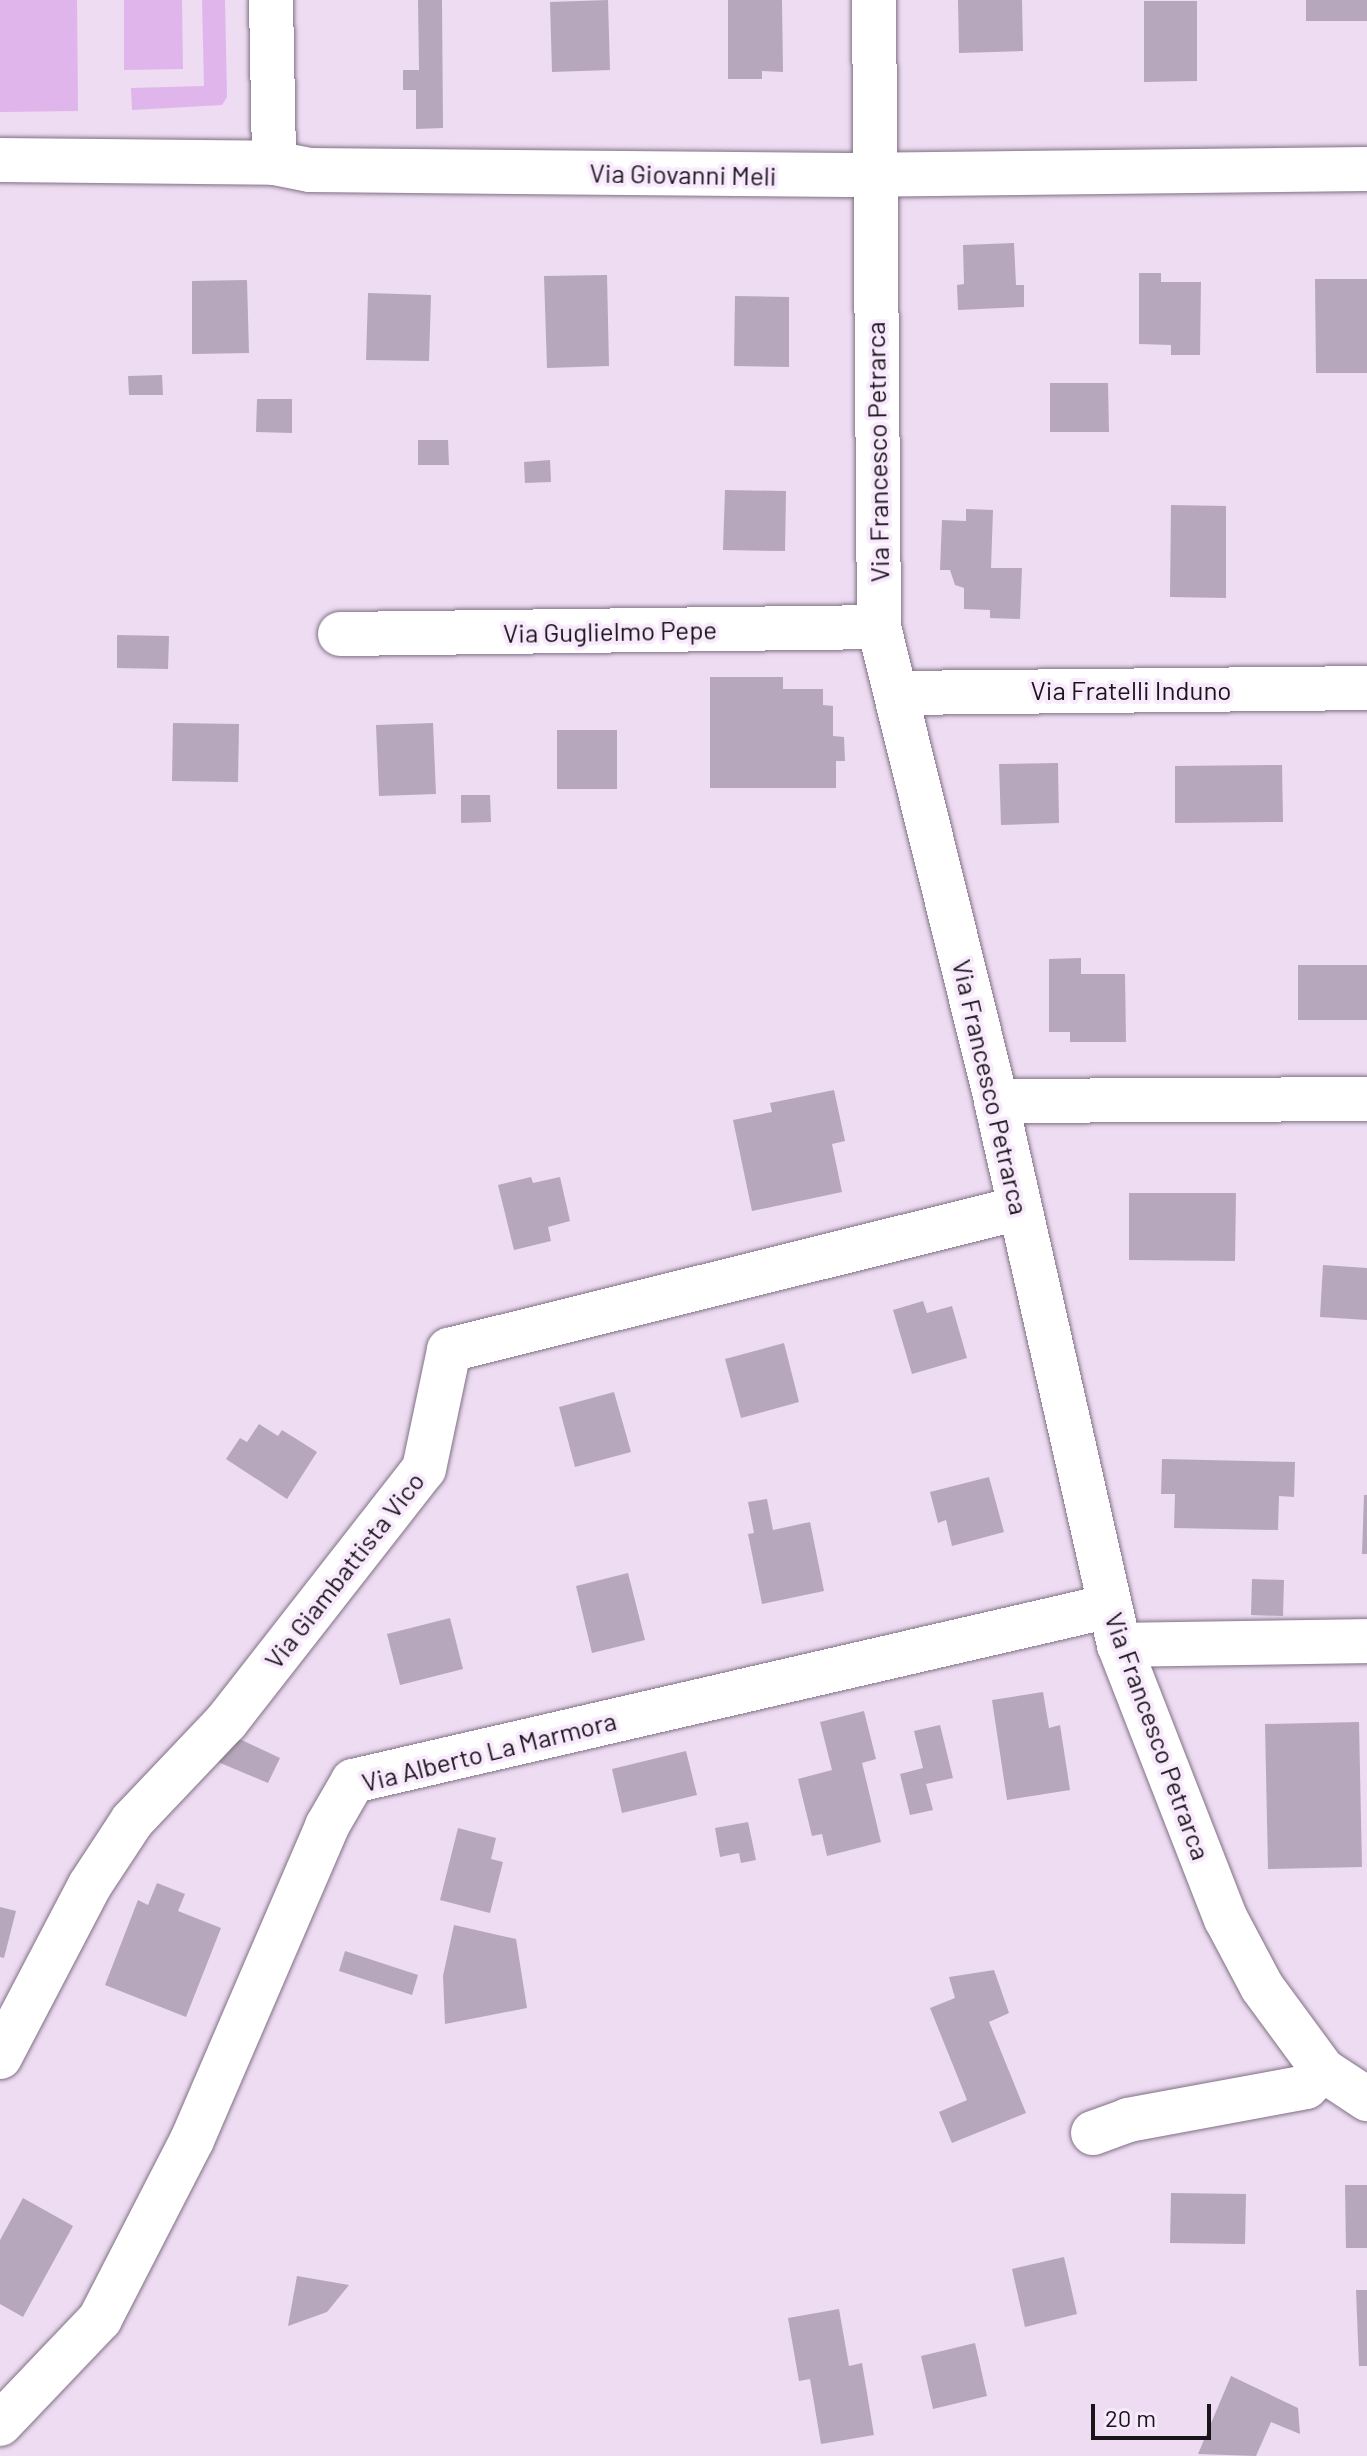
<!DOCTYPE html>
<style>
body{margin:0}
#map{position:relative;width:1367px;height:2456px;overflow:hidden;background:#eddcf2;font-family:Barlow,sans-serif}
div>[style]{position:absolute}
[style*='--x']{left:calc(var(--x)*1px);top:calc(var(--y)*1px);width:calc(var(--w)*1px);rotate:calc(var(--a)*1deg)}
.green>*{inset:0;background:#dfb5eb}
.building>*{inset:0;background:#b7a7bc}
.roads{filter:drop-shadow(0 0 2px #807184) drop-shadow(0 0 2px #807184)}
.minor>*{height:44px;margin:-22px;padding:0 22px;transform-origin:22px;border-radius:22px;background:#fff}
span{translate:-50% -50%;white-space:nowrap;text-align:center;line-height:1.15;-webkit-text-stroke:8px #f8eafc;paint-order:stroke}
.street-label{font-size:26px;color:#19131a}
.scale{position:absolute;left:1091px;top:2404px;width:120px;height:36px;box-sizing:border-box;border:4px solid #19131a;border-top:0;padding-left:10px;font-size:24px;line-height:28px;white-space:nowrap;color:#19131a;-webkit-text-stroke:6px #f8eafc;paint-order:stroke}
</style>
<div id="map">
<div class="green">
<i style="clip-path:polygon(0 0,77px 0,78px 111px,0 112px)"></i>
<i style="clip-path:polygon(124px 0,182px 0,183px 69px,124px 70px)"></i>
<i style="clip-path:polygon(202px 0,225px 0,227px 97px,222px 105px,132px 110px,131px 88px,204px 86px)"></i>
</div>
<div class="building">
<i style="clip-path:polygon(418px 0,442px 0,443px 128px,416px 129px,416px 90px,403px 90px,403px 70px,419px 70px)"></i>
<i style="clip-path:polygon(608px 0,610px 70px,552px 72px,550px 2px)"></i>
<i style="clip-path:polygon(728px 0,782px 0,783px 72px,762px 71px,762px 79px,728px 79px)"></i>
<i style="clip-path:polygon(958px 0,1022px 0,1023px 51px,959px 53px)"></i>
<i style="clip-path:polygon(1306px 0,1367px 0,1367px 21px,1306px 21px)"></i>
<i style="clip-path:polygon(1144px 1px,1197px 1px,1197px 81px,1144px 82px)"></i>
<i style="clip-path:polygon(1014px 243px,1016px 285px,1024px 285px,1024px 307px,958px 310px,957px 285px,964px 284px,963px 245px)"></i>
<i style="clip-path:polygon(1139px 273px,1161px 273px,1161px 282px,1201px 282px,1200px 355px,1171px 355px,1171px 345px,1139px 344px)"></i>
<i style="clip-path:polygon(607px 275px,609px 366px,547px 368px,544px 276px)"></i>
<i style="clip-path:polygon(1315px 279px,1367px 279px,1367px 373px,1316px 373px)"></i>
<i style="clip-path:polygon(247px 280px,249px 353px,192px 354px,192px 281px)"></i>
<i style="clip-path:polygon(368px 293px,431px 295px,429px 361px,366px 360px)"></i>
<i style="clip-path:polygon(735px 296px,789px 297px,789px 367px,734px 366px)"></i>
<i style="clip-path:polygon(162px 375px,163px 395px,129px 395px,128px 376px)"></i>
<i style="clip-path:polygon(1050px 383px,1108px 383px,1109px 432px,1050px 432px)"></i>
<i style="clip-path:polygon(257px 399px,292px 399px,292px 433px,256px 432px)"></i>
<i style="clip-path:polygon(418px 440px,448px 440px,449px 465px,418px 465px)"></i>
<i style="clip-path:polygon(550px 460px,551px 482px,525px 483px,524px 462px)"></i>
<i style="clip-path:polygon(725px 490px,786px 491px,785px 551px,723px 550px)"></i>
<i style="clip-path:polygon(1171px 505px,1226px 506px,1226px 598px,1170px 597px)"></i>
<i style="clip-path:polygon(966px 509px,993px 510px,991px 568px,1022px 568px,1020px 619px,990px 618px,990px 610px,964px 609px,964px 588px,955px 585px,950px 570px,940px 570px,942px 520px,966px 521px)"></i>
<i style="clip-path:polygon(117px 635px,169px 636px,168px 669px,117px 668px)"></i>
<i style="clip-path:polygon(710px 677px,783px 677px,783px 689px,823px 689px,823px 705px,833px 706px,833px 736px,844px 737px,845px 761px,836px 761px,836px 788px,710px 788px)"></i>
<i style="clip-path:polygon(173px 723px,239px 724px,238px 782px,172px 781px)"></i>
<i style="clip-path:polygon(433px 723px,436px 794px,379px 796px,376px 725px)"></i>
<i style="clip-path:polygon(557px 730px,617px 730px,617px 789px,557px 789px)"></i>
<i style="clip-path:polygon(1058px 763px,1059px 823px,1001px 825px,999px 764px)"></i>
<i style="clip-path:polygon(1282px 765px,1283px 822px,1175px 823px,1175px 766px)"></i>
<i style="clip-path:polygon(461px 795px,490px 795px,491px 822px,461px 823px)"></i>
<i style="clip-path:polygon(1081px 958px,1081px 974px,1125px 974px,1126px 1042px,1070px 1042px,1070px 1032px,1049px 1032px,1049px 959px)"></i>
<i style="clip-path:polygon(1298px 965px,1367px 965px,1367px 1020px,1298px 1020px)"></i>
<i style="clip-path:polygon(834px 1090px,845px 1141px,832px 1144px,842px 1192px,752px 1211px,733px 1120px,772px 1112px,770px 1103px)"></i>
<i style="clip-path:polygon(531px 1177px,533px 1183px,560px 1177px,570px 1221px,548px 1227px,551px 1241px,514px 1250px,498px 1185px)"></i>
<i style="clip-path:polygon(1129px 1193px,1236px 1193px,1235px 1261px,1129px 1260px)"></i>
<i style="clip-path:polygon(1323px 1265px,1367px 1268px,1367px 1320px,1320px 1317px)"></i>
<i style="clip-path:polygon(923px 1301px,927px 1313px,952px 1306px,967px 1358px,912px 1374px,893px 1310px)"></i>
<i style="clip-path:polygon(784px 1343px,799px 1402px,741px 1418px,725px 1359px)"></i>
<i style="clip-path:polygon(614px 1392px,631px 1452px,575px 1467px,559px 1407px)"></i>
<i style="clip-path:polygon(259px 1424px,278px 1436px,282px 1430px,317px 1452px,287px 1499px,226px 1459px,240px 1438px,247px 1442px)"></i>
<i style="clip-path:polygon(1162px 1459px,1295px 1462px,1294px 1497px,1279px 1496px,1278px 1530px,1174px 1528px,1175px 1494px,1161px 1494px)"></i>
<i style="clip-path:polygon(989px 1477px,1004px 1532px,952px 1546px,946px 1520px,938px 1523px,930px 1492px)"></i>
<i style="clip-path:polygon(1364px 1495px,1367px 1495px,1367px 1554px,1362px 1554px)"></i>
<i style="clip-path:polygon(767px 1499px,773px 1530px,810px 1522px,824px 1591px,762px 1604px,748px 1534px,754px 1533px,748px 1502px)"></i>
<i style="clip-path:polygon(628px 1573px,645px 1640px,592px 1653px,576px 1586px)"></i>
<i style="clip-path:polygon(1252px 1579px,1284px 1580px,1283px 1616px,1251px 1615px)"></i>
<i style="clip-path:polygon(450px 1618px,463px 1669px,400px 1685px,387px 1634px)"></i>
<i style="clip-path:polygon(1043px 1692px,1049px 1728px,1060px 1725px,1070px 1790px,1007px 1800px,992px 1700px)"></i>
<i style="clip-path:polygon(864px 1711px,876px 1759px,862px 1763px,881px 1842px,827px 1856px,822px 1834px,812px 1836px,798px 1779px,832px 1770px,820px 1722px)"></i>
<i style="clip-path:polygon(1359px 1722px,1362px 1867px,1268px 1869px,1265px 1724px)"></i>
<i style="clip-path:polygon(940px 1725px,953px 1778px,926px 1784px,933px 1810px,910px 1815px,900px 1774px,923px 1768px,914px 1731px)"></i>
<i style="clip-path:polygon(231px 1735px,280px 1758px,268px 1783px,211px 1759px)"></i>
<i style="clip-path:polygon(686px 1751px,697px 1795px,622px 1813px,612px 1769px)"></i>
<i style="clip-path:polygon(748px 1822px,756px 1860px,741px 1863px,739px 1853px,720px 1857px,715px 1828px)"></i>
<i style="clip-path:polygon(458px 1828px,496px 1838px,491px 1859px,503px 1862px,490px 1913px,440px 1900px)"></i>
<i style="clip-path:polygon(157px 1883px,185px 1894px,178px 1911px,221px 1928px,186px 2017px,105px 1985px,138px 1900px,148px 1905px)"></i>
<i style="clip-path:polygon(0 1907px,16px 1911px,4px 1958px,0 1957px)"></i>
<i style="clip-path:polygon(454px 1925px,516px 1939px,527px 2008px,445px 2024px,443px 1976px)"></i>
<i style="clip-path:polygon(345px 1951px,418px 1975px,412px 1995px,339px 1971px)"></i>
<i style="clip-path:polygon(994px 1970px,1009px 2013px,989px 2022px,1026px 2113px,952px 2143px,939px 2112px,967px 2100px,930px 2008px,955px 1998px,949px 1977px)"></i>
<i style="clip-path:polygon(1345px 2185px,1367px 2185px,1367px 2248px,1346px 2248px)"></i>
<i style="clip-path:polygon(1171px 2193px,1246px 2194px,1245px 2244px,1170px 2243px)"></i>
<i style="clip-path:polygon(23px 2198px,73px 2226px,23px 2317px,0 2304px,0 2240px)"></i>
<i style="clip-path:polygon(1064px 2257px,1077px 2314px,1025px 2327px,1012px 2269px)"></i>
<i style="clip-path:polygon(297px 2276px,349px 2285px,327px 2312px,288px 2326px)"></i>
<i style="clip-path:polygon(1356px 2290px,1367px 2290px,1367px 2366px,1359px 2366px)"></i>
<i style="clip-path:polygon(839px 2309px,849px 2366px,862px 2363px,874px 2435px,821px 2444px,810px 2379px,799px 2381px,788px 2318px)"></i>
<i style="clip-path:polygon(975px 2343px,987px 2396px,933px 2409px,921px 2356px)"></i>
<i style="clip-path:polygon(1231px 2376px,1298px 2408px,1300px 2434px,1271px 2422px,1256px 2456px,1198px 2454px)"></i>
</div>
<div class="roads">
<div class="minor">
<i style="--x:271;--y:0;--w:163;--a:88.9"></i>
<i style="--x:874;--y:0;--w:627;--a:89.54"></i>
<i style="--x:879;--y:627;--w:488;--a:76.1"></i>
<i style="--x:996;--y:1101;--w:558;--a:77.26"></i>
<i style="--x:1119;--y:1645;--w:294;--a:68.7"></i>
<i style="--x:1226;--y:1919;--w:77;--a:62.1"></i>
<i style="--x:1262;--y:1987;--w:103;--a:53.7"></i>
<i style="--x:1323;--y:2070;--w:53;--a:33.4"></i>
<i style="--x:0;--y:160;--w:274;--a:0.6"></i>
<i style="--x:274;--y:163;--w:37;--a:11"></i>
<i style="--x:310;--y:170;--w:538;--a:0.53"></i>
<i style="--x:848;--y:175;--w:519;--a:-0.66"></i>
<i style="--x:340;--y:634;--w:539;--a:-0.74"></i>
<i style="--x:896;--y:693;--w:471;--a:-0.6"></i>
<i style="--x:996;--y:1101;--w:371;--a:-0.3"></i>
<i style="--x:1119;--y:1645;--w:248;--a:-0.9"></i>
<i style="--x:0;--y:2057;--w:194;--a:-62.4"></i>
<i style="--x:90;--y:1885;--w:77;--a:-56.7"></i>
<i style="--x:132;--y:1821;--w:137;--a:-46.5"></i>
<i style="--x:226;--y:1722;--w:321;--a:-52"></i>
<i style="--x:424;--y:1469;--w:122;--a:-78.1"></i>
<i style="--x:449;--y:1350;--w:588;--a:-13.97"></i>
<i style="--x:1093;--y:2133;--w:37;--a:-20"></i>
<i style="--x:1128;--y:2120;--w:181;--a:-10.5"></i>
<i style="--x:1306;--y:2087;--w:24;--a:-45"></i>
<i style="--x:0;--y:2424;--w:145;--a:-46.4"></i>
<i style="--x:100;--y:2319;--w:201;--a:-62.8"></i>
<i style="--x:192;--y:2140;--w:342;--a:-66.7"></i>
<i style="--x:327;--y:1826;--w:52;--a:-60"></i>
<i style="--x:353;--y:1781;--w:777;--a:-13.02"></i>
</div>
</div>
<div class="street-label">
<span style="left:683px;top:174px;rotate:1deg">Via Giovanni Meli</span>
<span style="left:877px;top:452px;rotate:-91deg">Via Francesco Petrarca</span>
<span style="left:610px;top:631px;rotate:-1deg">Via Guglielmo Pepe</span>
<span style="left:1131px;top:690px">Via Fratelli Induno</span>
<span style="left:991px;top:1087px;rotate:77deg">Via Francesco Petrarca</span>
<span style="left:344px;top:1570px;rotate:-52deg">Via Giambattista Vico</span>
<span style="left:1158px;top:1736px;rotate:70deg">Via Francesco Petrarca</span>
<span style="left:489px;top:1751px;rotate:-14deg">Via Alberto La Marmora</span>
</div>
<div class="scale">20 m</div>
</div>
